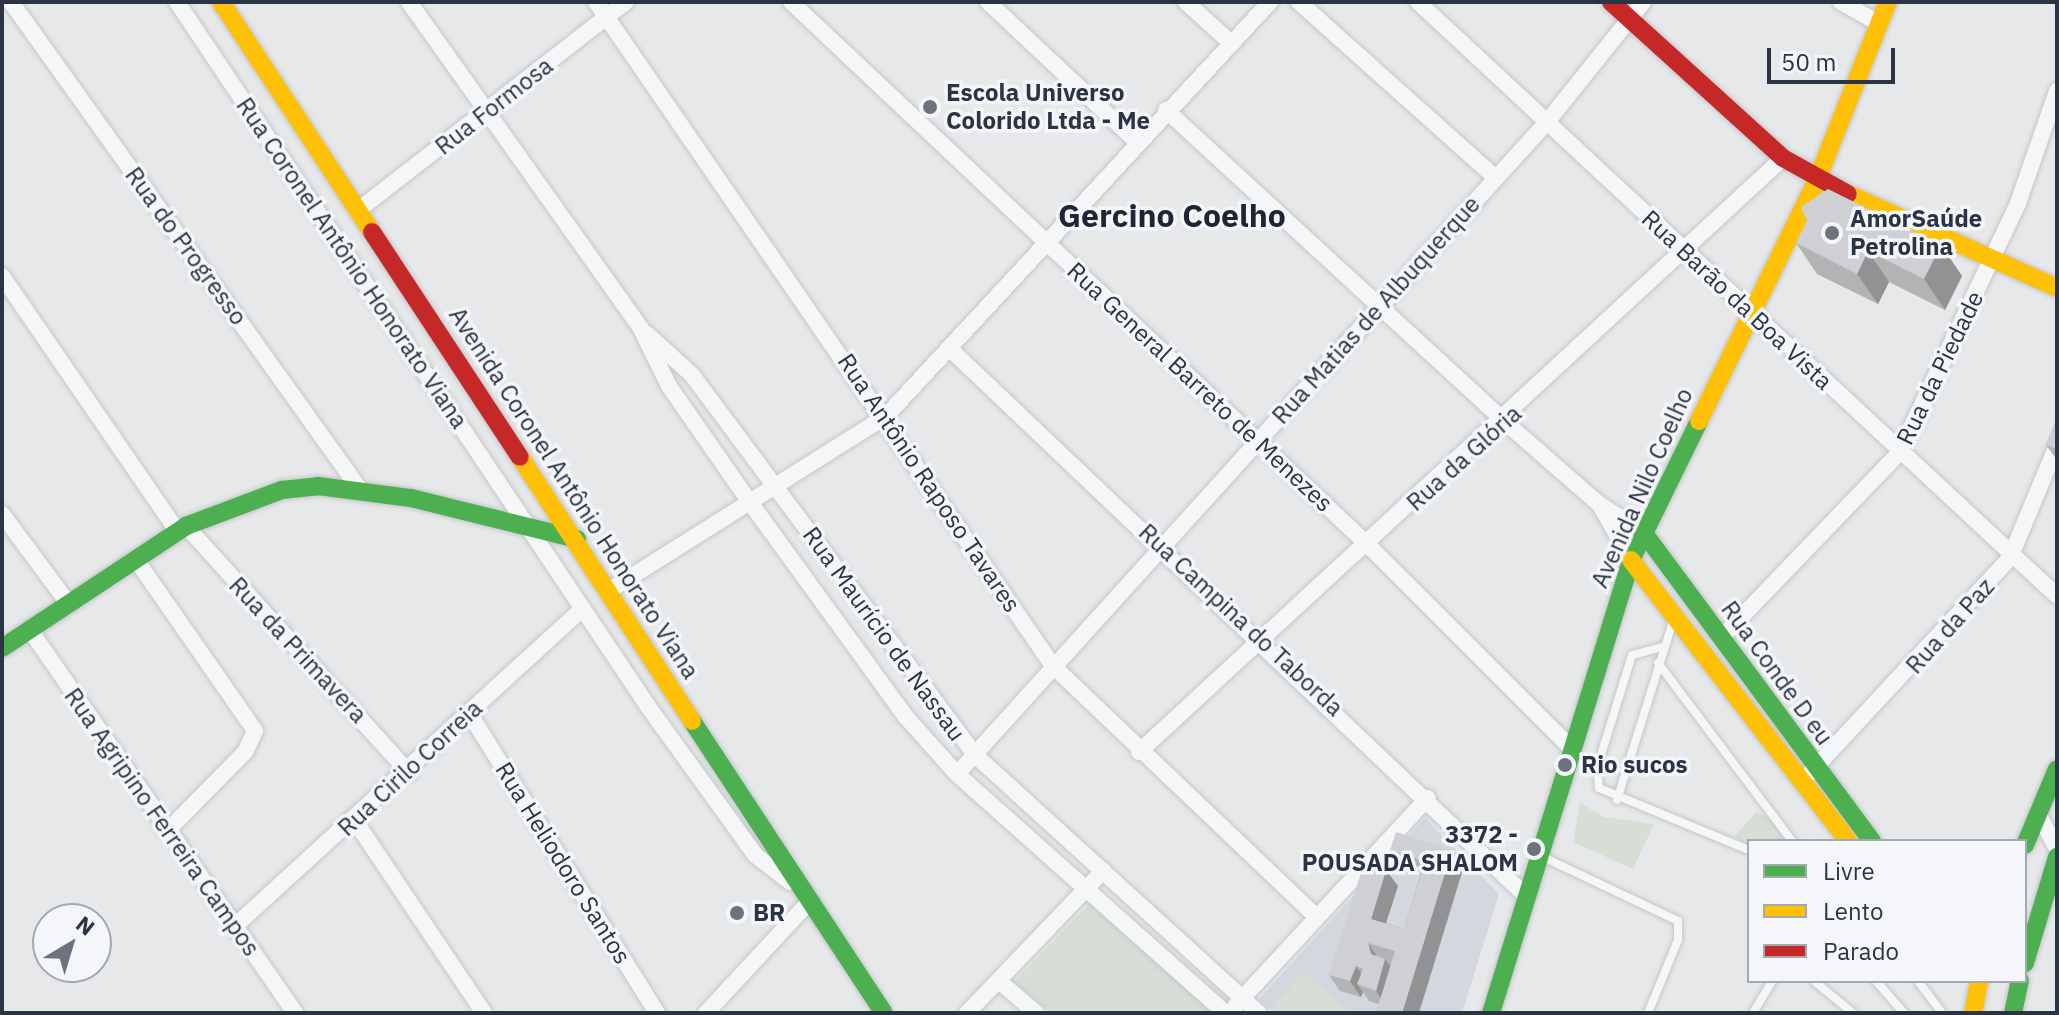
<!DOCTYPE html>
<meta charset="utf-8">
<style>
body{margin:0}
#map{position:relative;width:2059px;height:1015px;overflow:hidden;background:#e6e8ea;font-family:"IBM Plex Sans",sans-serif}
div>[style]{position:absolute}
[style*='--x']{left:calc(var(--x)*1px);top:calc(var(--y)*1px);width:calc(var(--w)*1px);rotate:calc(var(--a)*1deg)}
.built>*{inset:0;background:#d4d7dd}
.green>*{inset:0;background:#d6ded6}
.roads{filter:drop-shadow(0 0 2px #c4c6c8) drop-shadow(0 0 2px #c4c6c8)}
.lane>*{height:8px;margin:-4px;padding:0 4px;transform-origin:4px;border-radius:4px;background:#f5f6f7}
.street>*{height:16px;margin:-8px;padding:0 8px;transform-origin:8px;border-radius:8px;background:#f5f6f7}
.fast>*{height:18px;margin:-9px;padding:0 9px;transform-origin:9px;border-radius:9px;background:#4caf50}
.slow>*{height:18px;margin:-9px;padding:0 9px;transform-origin:9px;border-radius:9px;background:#ffc107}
.jam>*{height:18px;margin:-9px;padding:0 9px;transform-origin:9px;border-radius:9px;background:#c62828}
.wall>*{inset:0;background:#b1b3b5}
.shaded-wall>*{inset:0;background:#909294}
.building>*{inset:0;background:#ced0d3}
.dots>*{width:22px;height:22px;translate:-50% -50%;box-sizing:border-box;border:4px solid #f4f6f9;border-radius:50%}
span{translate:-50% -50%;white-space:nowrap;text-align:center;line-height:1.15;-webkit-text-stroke:7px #f4f6f9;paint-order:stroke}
.poi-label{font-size:24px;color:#2b3445;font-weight:700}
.left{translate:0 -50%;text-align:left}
.right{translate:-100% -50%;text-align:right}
.street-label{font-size:24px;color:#2b3445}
.district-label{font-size:32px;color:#1d2536;font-weight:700}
.frame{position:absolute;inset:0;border:4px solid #2b3445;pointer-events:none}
.legend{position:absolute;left:1747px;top:839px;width:280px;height:144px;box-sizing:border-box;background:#f4f6f9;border:2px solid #a4a8b1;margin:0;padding:10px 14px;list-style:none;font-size:24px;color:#2b3445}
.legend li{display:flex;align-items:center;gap:16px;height:40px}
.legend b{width:40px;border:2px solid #a4a8b1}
.north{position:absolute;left:32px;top:903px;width:80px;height:80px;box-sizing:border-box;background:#f4f6f9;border:2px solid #a4a8b1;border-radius:50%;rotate:38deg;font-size:22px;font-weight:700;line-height:32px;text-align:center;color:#2b3445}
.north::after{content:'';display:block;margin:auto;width:28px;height:36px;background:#6c737f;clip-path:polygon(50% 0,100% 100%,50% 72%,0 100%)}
.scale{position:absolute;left:1767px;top:48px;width:128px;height:36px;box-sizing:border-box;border:4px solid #2b3445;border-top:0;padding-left:10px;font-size:24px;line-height:28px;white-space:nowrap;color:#2b3445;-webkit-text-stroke:6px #f4f6f9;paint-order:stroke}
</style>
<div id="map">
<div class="built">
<i style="clip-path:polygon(1425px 818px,1499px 894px,1462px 1013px,1275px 1013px,1259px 999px)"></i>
</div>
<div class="green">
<i style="clip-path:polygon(1580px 803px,1604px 817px,1654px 824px,1633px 869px,1573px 842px)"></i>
<i style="clip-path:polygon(1756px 812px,1771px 819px,1786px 841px,1749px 846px,1735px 836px)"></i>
<i style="clip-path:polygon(1090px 903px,1207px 1008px,1207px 1013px,1052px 1013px,1014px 982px)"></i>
<i style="clip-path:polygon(1304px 972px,1350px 1013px,1281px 1013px,1273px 1006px)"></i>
</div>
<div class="roads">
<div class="lane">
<i style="--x:1662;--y:647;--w:31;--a:165"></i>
<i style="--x:1632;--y:655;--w:118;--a:107.2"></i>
<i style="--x:1597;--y:768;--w:20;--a:84"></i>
<i style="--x:1599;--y:788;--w:162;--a:22.5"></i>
<i style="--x:1658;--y:663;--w:223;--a:53"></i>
<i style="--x:1617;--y:800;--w:188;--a:-72.6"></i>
<i style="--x:1541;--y:856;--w:152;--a:25.4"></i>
<i style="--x:1678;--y:921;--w:19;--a:90"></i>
<i style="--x:1678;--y:940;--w:79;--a:112.3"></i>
<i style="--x:1814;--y:981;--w:50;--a:39.4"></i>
<i style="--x:1876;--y:981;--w:43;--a:48.8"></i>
<i style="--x:1918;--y:981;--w:40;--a:53"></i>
<i style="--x:1753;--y:1013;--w:37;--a:-59"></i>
</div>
<div class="street">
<i style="--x:11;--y:2;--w:601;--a:54.41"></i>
<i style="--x:177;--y:2;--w:846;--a:56.23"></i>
<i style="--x:647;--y:705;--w:185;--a:54.2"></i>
<i style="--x:755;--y:855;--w:44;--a:37.6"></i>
<i style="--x:409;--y:2;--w:401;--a:54.6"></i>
<i style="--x:641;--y:329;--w:64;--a:63.8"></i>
<i style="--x:669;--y:386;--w:140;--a:55.2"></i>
<i style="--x:749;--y:501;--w:267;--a:54"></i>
<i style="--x:906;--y:717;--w:76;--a:48.2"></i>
<i style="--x:957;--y:774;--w:359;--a:41.7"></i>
<i style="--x:596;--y:2;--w:806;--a:55.46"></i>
<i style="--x:1053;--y:666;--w:364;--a:43.6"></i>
<i style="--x:791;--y:2;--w:792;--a:43.26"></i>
<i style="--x:1368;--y:545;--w:283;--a:45"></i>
<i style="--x:988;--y:2;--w:203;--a:43.2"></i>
<i style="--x:1186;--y:2;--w:61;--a:42.3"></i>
<i style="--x:1299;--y:2;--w:263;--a:41.8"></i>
<i style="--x:1418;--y:2;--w:872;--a:42.91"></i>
<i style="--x:1841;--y:2;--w:45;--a:29.4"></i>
<i style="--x:1166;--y:110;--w:461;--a:42.6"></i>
<i style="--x:1505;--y:422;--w:125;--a:41.1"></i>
<i style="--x:1599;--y:504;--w:54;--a:32.8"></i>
<i style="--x:361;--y:208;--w:336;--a:-37.9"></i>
<i style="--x:2;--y:276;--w:311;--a:55.5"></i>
<i style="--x:647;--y:334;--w:61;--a:42.3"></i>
<i style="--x:692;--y:375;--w:472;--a:53.3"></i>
<i style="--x:974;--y:754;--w:385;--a:42.3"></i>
<i style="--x:950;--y:349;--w:796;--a:43.52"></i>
<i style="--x:1600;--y:505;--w:63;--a:60.6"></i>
<i style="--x:2;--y:514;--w:111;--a:53.4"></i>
<i style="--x:186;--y:526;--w:333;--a:47.9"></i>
<i style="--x:137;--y:561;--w:207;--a:55.2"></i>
<i style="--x:255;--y:731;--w:23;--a:115"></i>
<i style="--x:245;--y:752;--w:112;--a:134.6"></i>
<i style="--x:610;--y:590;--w:326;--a:-32.2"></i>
<i style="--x:886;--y:416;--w:565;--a:-47.15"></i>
<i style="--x:30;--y:630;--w:466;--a:55.3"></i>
<i style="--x:1722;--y:637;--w:255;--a:-46.1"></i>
<i style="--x:1899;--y:453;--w:277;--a:-64.5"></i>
<i style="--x:2018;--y:203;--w:119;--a:-70.8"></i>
<i style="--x:469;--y:713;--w:354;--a:57.9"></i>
<i style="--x:1139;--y:752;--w:876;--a:-42.69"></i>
<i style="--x:1811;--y:772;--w:292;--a:-47.1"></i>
<i style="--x:2010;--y:558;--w:122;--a:-67.4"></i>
<i style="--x:957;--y:774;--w:879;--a:-47.86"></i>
<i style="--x:1547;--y:122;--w:154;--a:-51.3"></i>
<i style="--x:2038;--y:814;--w:39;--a:61"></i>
<i style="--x:355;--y:821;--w:231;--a:56.1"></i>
<i style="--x:235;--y:926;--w:471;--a:-42.4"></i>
<i style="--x:1000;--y:982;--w:48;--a:40.7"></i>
<i style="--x:1236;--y:1005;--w:282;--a:-47.2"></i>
<i style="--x:706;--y:1013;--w:153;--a:-47.1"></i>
<i style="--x:967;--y:1013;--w:197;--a:-46.2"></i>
</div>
<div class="fast">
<i style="--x:1644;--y:533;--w:383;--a:53.5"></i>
<i style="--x:2;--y:648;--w:221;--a:-33.5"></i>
<i style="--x:186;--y:526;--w:103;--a:-20.6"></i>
<i style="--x:282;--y:490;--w:36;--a:-6"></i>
<i style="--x:318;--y:486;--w:94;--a:7.4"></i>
<i style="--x:411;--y:498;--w:171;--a:13.9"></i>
<i style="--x:692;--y:721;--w:349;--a:56.7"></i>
<i style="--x:2025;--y:845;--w:82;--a:-67.2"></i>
<i style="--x:2025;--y:963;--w:111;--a:-73.2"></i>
<i style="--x:1491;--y:1013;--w:474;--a:-72.8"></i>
<i style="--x:1631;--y:560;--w:155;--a:-63.9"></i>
<i style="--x:2013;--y:1013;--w:33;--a:-78"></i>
</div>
<div class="slow">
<i style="--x:221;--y:2;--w:275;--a:56.7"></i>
<i style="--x:1848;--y:194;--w:229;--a:24.2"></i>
<i style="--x:1699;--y:421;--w:268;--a:-63.9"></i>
<i style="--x:1817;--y:180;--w:192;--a:-68.3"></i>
<i style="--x:520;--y:457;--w:315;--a:56.9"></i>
<i style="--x:1631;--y:560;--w:355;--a:52.3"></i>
<i style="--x:1973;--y:1013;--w:33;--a:-79"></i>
</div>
<div class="jam">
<i style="--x:1611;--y:2;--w:232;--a:42.2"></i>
<i style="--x:1783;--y:158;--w:74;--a:29"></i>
<i style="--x:372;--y:232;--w:269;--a:56.7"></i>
</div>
</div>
<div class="wall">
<i style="clip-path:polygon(1796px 243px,1941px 245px,1962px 276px,1945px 310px,1889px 282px,1878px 304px,1817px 274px)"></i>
<i style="clip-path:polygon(2057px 418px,2057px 460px,2046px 445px)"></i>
<i style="clip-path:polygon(1390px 850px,1452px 850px,1464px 866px,1378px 1004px,1369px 1001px,1363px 992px,1361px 997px,1340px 991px,1329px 975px,1398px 886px,1386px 923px,1404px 929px,1421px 872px,1401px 866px)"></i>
</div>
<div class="shaded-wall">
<i style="clip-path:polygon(1941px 245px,1962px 276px,1945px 310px,1924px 279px)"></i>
<i style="clip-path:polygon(1868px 251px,1889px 282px,1878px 304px,1857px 274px)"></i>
<i style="clip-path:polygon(1452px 850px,1464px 866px,1419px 1013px,1402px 1013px)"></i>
<i style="clip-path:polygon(1386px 870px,1398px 886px,1382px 935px,1371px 919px)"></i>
<i style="clip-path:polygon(1368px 943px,1379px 959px,1371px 954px)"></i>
<i style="clip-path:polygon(1385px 959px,1397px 975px,1387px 1007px,1376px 991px)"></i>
<i style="clip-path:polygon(1356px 966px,1367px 982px,1357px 984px,1363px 992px,1361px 997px,1350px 981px)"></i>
</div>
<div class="building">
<i style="clip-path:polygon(1828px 189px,1941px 245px,1924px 279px,1868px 251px,1857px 274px,1796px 243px,1807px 221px,1801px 207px)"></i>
<i style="clip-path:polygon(2057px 418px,2057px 449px,2046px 445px)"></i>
<i style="clip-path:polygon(1396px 832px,1452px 850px,1402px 1013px,1376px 1013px,1395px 951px,1368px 943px,1371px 954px,1385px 959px,1376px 991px,1357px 984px,1363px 969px,1356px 966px,1350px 981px,1329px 975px,1364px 863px,1386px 870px,1371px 919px,1404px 929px,1425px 861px,1390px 850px)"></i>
</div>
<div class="dots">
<i style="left:930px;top:107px;background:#6c737f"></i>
<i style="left:1832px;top:233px;background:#6c737f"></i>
<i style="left:1565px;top:765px;background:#6c737f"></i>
<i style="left:1534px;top:849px;background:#6c737f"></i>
<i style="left:737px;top:913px;background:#6c737f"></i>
</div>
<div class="poi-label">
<span class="left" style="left:946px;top:107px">Escola Universo<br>Colorido Ltda - Me</span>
<span class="left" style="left:1850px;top:233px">AmorSaúde<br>Petrolina</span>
<span class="left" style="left:1581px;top:765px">Rio sucos</span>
<span class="right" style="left:1518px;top:849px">3372 -<br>POUSADA SHALOM</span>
<span class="left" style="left:753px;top:913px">BR</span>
</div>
<div class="street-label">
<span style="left:494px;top:106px;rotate:-38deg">Rua Formosa</span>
<span style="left:186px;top:246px;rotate:54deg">Rua do Progresso</span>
<span style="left:352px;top:263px;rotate:56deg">Rua Coronel Antônio Honorato Viana</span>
<span style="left:1737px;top:300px;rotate:43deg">Rua Barão da Boa Vista</span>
<span style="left:1376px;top:310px;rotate:-48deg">Rua Matias de Albuquerque</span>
<span style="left:1940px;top:368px;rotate:-64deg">Rua da Piedade</span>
<span style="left:1200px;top:387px;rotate:43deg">Rua General Barreto de Menezes</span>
<span style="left:1464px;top:458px;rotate:-42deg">Rua da Glória</span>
<span style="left:929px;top:483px;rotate:56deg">Rua Antônio Raposo Tavares</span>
<span style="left:1642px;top:488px;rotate:-66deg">Avenida Nilo Coelho</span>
<span style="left:574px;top:493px;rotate:57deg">Avenida Coronel Antônio Honorato Viana</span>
<span style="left:1241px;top:620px;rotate:43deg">Rua Campina do Taborda</span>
<span style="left:1950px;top:626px;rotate:-48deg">Rua da Paz</span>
<span style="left:884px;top:634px;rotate:54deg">Rua Maurício de Nassau</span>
<span style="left:298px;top:650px;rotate:47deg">Rua da Primavera</span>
<span style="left:1777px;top:673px;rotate:54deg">Rua Conde D eu</span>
<span style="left:410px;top:768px;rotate:-43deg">Rua Cirilo Correia</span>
<span style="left:162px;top:822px;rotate:55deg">Rua Agripino Ferreira Campos</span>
<span style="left:563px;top:863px;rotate:58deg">Rua Heliodoro Santos</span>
</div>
<div class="district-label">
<span style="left:1172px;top:215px">Gercino Coelho</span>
</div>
<div class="frame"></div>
<ul class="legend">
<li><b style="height:10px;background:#4caf50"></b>Livre</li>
<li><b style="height:10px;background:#ffc107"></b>Lento</li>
<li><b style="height:10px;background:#c62828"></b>Parado</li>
</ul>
<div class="north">N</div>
<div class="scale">50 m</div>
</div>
